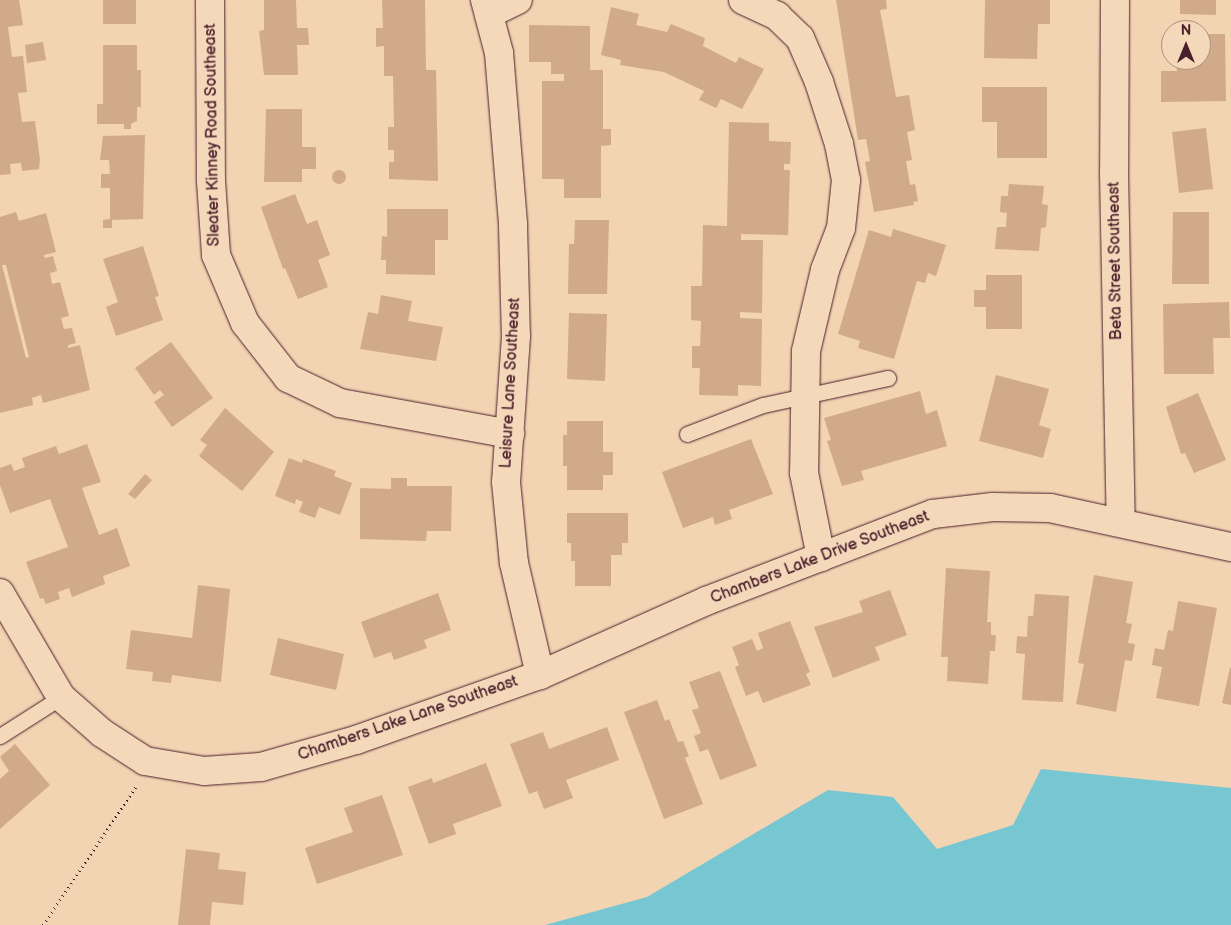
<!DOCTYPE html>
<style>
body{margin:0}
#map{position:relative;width:1231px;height:925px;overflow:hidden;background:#f2d3b2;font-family:"Balsamiq Sans",sans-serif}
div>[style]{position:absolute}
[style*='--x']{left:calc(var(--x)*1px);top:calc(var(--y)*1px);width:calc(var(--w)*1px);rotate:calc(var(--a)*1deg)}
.water>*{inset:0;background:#77c7d3}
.building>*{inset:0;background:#d1aa8a}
.round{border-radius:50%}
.path>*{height:3px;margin-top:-1.5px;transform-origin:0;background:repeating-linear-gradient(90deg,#4a1f2b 0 1px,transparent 0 5px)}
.roads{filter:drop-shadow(0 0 1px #4a1f2b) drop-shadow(0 0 1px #4a1f2b)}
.lane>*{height:15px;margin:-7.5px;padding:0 7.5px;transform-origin:7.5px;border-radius:7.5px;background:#f4d8ba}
.street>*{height:28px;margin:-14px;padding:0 14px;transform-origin:14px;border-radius:14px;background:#f4d8ba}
span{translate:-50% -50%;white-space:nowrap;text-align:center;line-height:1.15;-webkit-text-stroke:4.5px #f4d8ba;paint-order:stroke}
.street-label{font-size:16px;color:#4a1f2b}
.north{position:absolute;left:1161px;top:20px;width:50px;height:50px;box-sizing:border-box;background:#f4d8ba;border:1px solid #b08e81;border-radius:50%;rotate:0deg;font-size:14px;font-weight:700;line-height:20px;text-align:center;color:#4a1f2b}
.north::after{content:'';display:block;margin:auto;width:18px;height:22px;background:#4a1f2b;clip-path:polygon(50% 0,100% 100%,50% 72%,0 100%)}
</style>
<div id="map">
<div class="water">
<i style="clip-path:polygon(1041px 769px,1231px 788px,1231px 925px,545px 925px,647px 897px,828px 790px,893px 797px,937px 849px,1013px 825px)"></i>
</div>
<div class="building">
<i style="clip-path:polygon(0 0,19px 0,23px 25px,8px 27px,12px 57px,23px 56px,27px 92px,18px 93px,22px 122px,35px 121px,40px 160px,39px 169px,22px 171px,21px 163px,10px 164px,11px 174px,0 175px)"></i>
<i style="clip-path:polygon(103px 0,136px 0,136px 24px,103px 24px)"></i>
<i style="clip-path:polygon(264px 0,296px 0,297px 28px,308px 28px,309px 45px,297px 45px,298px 75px,264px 75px,259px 31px,264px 30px)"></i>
<i style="clip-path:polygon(382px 0,425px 0,426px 70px,436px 70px,438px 181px,389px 179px,389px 162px,394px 162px,394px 150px,388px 150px,388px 127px,394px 127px,393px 76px,384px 76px,384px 46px,376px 47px,376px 28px,383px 28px)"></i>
<i style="clip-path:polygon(836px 0,886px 0,887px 9px,880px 10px,896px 97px,909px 95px,915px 130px,907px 132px,912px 160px,906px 161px,910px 185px,915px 184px,918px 201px,913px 202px,914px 205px,874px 212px,865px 162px,870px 161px,866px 139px,858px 140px)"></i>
<i style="clip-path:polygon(985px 0,1050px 0,1050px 24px,1038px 24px,1037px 59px,984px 58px)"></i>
<i style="clip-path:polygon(1180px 0,1216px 0,1216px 15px,1180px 14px)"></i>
<i style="clip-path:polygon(611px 7px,639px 14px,636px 25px,667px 32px,671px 24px,705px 38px,703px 46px,736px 63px,739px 57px,764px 69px,742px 109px,721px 99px,716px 108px,699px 100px,704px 91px,664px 72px,620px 65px,621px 60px,601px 55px)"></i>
<i style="clip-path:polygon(529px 25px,590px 26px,590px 70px,603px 70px,603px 129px,611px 129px,611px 145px,601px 146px,601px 198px,564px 198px,564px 179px,542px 179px,542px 81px,564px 81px,564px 74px,551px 74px,551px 62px,529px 62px)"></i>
<i style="clip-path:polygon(1201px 34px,1225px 34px,1226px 101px,1161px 102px,1161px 71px,1177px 71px,1176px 60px,1201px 60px)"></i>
<i style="clip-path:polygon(43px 42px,46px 60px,27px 63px,25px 45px)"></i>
<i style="clip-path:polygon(103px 45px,137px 45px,137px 70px,141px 70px,141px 107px,137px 107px,137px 121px,131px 124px,131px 129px,124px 129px,124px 124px,97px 124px,97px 104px,103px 104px)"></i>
<i style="clip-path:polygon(982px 87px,1047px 87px,1047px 158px,997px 158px,997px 122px,982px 122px)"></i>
<i style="clip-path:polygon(266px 109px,302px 109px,302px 147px,316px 147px,316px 169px,302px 169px,302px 182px,264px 182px)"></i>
<i style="clip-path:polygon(729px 122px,769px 123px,769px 141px,791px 142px,790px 164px,784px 164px,784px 170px,790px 170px,788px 235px,741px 234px,741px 240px,763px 240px,762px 313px,740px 312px,740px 318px,762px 319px,761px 386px,738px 385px,738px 396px,699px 395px,700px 368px,692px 368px,692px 346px,700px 346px,701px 321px,691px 320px,691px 286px,702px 286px,703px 225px,727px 226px)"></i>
<i style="clip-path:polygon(1206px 128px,1213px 189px,1179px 193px,1172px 132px)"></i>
<i style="clip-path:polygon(145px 135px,143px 219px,112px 220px,112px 228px,103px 228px,103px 220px,110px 219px,110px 188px,101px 188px,101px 174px,110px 174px,109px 160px,100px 160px,103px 136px)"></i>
<i class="round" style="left:332px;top:170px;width:14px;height:14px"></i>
<i style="clip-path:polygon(1009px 184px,1044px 186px,1042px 204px,1048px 205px,1046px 227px,1041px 228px,1039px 251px,995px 249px,997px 227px,1006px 227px,1007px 213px,1000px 212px,1001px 196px,1008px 196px)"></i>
<i style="clip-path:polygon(295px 194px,307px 224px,317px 220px,330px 255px,318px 260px,328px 287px,298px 299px,285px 268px,283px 269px,261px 207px)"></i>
<i style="clip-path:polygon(387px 209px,448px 209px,448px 240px,435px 240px,435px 275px,386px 274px,386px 260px,381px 260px,382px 236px,387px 237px)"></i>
<i style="clip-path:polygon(evenodd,16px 212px,19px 221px,46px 213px,56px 252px,44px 255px,45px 258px,53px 256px,57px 271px,50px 273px,52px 284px,60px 282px,69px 316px,61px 318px,64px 329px,72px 328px,76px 343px,68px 345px,68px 348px,80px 345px,90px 390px,43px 403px,41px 395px,32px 398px,33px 405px,0 413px,0 217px,16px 212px,2px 265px,6px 265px,29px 357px,26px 358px,2px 265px)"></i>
<i style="clip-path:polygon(1173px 212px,1209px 212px,1209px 284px,1172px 284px)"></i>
<i style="clip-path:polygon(575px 220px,609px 220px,607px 294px,568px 294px,569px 244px,574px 244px)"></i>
<i style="clip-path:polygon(893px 229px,946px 245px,936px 276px,928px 273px,925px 283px,917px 281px,894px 359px,858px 348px,860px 341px,838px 334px,869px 230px,891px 237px)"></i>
<i style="clip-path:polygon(143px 246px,159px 296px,155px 297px,163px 320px,116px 336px,106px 307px,118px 302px,103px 259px)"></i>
<i style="clip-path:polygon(986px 275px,1022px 275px,1022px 329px,986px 329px,986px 307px,974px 307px,974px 290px,986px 290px)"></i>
<i style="clip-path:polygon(381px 295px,412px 301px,408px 321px,443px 327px,436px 361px,360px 349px,368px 312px,378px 314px)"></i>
<i style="clip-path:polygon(1229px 302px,1230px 338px,1213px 338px,1214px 374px,1164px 374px,1163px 304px)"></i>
<i style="clip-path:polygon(569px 313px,607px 314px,605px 381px,567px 379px)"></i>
<i style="clip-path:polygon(171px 342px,213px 398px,172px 427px,154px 402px,164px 395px,160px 390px,154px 395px,135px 368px)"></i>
<i style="clip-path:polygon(996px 375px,1049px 389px,1039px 425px,1051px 429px,1043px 458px,979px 441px)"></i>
<i style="clip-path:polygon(920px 391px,926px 414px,937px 410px,947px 446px,861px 471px,864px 480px,842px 486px,827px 441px,831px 440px,824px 418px)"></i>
<i style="clip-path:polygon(1198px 393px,1226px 460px,1194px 473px,1185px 453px,1181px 454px,1166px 407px)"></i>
<i style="clip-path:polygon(225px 408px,274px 452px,242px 491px,199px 456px,207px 445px,200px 440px)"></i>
<i style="clip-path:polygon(567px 421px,603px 421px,603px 452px,613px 452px,613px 475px,603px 475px,603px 490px,567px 490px,567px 466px,563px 466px,563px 435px,567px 435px)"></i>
<i style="clip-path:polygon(751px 439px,773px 494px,729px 510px,732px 519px,715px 525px,713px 517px,683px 528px,662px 472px)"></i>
<i style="clip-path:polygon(87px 444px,101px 482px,82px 488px,99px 535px,117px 528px,130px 566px,103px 576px,105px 584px,72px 597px,69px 588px,58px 592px,60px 599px,46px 604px,43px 598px,40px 599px,26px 562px,68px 547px,50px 499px,10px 513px,0 485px,0 468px,11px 464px,14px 471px,25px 467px,22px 458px,56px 446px,59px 454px)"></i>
<i style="clip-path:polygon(289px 458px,302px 463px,303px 459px,336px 471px,334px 476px,352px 483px,340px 515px,319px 507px,315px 518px,299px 512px,303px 502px,296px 499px,295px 504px,275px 496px)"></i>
<i style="clip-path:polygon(145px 474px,152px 480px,135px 499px,128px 494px)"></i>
<i style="clip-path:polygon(391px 478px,407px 478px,407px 486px,452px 486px,451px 531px,427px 531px,426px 541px,360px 539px,360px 488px,391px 489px)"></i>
<i style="clip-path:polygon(567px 513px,628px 513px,628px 543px,622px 543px,622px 555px,611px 555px,611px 586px,575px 586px,575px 561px,571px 561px,571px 543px,567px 543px)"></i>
<i style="clip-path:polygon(946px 568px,990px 571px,987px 622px,991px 622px,991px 635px,996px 635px,995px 651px,990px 651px,988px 684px,947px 681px,948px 657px,941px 657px)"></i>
<i style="clip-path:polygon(1094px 575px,1133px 582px,1126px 623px,1132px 624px,1128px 643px,1135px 644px,1132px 661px,1125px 660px,1116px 712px,1076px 704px,1084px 664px,1078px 663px)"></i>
<i style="clip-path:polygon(198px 585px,230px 589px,221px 682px,172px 675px,171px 683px,152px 681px,153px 672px,126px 669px,131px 630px,192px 638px)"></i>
<i style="clip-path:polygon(890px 590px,907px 635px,875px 647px,880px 660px,833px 678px,814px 627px,863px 612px,859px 601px)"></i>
<i style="clip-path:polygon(438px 593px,451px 630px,424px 640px,427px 648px,394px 660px,391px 652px,374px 658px,361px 622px)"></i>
<i style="clip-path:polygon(1035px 594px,1069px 596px,1063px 702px,1022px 700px,1025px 654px,1016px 653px,1017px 636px,1027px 637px,1028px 616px,1033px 616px)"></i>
<i style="clip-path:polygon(1178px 601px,1217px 608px,1199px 706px,1156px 698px,1162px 667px,1152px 665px,1155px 648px,1164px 650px,1168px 630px,1173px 631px)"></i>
<i style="clip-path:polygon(790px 621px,810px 672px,806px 674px,811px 685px,763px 703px,758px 691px,746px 696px,735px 667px,739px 665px,732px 647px,752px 639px,757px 651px,763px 648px,758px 633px)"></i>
<i style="clip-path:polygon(278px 638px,344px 654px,336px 690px,270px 675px)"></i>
<i style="clip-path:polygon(1230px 668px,1231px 668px,1231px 705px,1222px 703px)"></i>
<i style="clip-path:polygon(720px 671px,757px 766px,720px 780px,708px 749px,700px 752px,694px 736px,701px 733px,692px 710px,699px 708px,689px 682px)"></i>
<i style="clip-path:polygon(657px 700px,665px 721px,669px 719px,678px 742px,683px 741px,689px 756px,685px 758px,703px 804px,664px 819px,624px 712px)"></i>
<i style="clip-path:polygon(607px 727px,619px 760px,566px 780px,573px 798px,544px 809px,537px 791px,529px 794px,510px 744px,543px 732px,549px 749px)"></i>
<i style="clip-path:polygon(15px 744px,50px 785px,0 829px,0 779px,9px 771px,0 757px)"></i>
<i style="clip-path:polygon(486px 763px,502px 806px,453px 824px,456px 834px,429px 844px,408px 787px,432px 778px,433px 783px)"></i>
<i style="clip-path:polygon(382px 795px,403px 855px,317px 884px,305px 848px,353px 832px,344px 808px)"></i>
<i style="clip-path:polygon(186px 849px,220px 853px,218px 869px,246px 872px,243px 905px,212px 902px,210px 925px,178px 925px)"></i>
</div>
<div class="path">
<i style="--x:43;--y:925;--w:169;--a:-56.1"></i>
</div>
<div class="roads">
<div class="lane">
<i style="--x:687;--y:434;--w:81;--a:-20.9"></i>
<i style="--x:763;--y:405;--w:128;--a:-12.2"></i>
<i style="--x:0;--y:736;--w:72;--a:-32.6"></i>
</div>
<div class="street">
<i style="--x:210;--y:0;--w:181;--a:89.7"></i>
<i style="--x:211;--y:181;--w:74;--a:86.1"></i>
<i style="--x:216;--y:255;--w:74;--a:66.9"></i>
<i style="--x:245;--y:323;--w:70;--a:52"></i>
<i style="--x:288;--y:378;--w:58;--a:25.7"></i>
<i style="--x:340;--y:403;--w:173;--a:10.3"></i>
<i style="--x:485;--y:0;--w:55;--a:75.2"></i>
<i style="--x:499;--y:53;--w:173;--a:85.3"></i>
<i style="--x:513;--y:225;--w:111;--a:88.5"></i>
<i style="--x:516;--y:336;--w:146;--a:93.9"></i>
<i style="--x:506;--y:482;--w:81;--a:84.4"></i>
<i style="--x:514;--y:563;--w:115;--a:76.9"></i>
<i style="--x:743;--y:0;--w:38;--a:25"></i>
<i style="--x:777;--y:16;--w:32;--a:44"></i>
<i style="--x:800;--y:38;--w:48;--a:66.6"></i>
<i style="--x:819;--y:82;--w:65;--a:72.1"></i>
<i style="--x:839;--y:144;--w:37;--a:79"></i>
<i style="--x:846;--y:180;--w:48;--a:95.9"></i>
<i style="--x:841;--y:228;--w:45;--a:110.9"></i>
<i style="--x:825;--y:270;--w:83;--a:103.2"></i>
<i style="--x:806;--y:351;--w:122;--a:90.9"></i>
<i style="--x:804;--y:473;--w:86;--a:78.6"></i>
<i style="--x:1115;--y:0;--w:172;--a:90.3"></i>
<i style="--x:1114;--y:172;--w:349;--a:88.9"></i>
<i style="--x:489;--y:14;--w:32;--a:-26"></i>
<i style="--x:0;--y:593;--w:121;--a:59.6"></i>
<i style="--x:61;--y:697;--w:55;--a:41.3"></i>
<i style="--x:102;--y:733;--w:51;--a:33.1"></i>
<i style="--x:145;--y:761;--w:60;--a:9.6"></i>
<i style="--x:204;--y:771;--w:57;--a:-4"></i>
<i style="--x:261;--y:767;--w:99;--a:-15.9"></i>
<i style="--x:356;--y:740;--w:195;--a:-19.5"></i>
<i style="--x:540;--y:675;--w:182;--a:-24"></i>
<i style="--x:706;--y:601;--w:243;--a:-21"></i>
<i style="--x:933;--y:514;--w:60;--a:-6.7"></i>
<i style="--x:993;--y:507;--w:57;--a:1"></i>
<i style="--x:1050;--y:508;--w:185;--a:12.2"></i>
</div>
</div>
<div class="street-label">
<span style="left:213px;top:135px;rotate:-91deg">Sleater Kinney Road Southeast</span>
<span style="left:1116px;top:261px;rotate:-91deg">Beta Street Southeast</span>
<span style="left:511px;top:383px;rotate:-87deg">Leisure Lane Southeast</span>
<span style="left:820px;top:558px;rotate:-21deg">Chambers Lake Drive Southeast</span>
<span style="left:408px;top:719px;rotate:-19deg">Chambers Lake Lane Southeast</span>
</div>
<div class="north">N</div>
</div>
